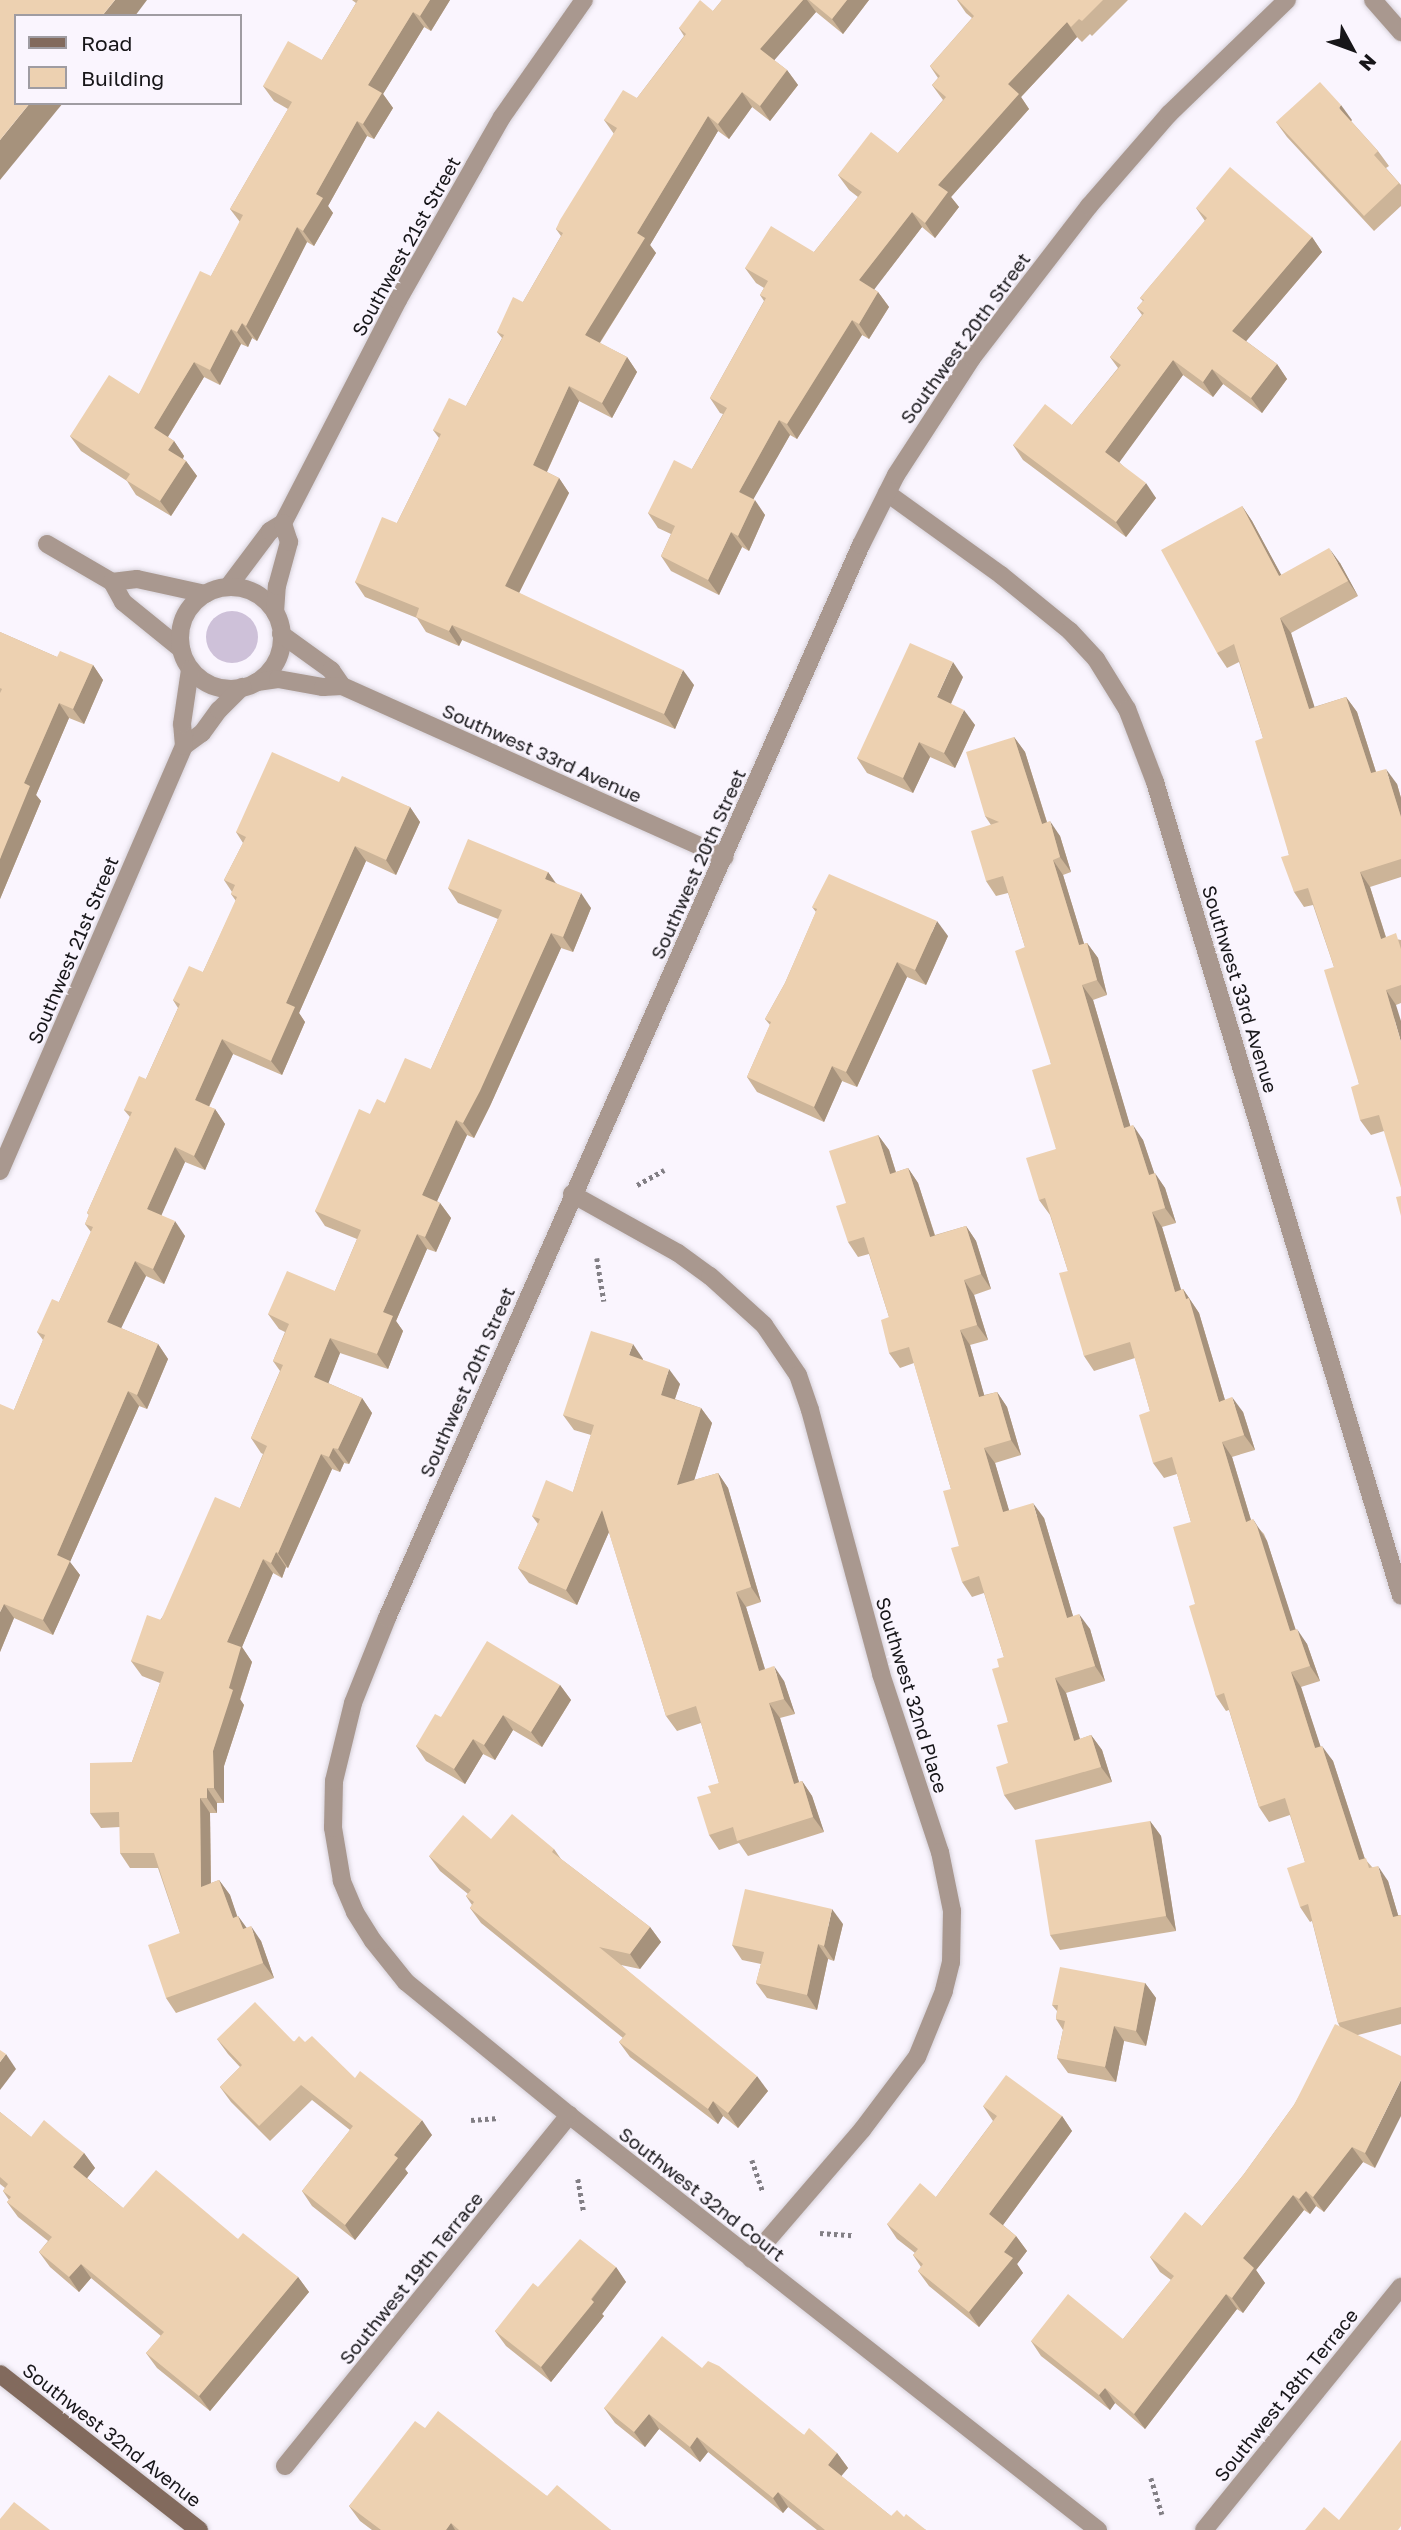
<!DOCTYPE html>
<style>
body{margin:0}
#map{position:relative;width:1401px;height:2530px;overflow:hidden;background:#faf5fe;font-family:"Golos Text",sans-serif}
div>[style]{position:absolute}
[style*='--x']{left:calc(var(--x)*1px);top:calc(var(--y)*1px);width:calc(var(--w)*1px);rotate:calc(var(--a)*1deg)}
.green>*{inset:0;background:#cec1d9}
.round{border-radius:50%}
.path>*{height:4.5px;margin-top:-2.25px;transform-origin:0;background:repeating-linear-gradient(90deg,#827f85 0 3.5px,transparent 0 7px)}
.roads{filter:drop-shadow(0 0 2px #d6d1d9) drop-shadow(0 0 2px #d6d1d9)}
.street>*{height:18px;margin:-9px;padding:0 9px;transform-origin:9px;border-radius:9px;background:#a9988f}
.street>.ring{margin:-9px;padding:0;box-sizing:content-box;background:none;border:18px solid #a9988f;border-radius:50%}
.secondary>*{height:18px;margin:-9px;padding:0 9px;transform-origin:9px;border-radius:9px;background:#826a5d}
.wall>*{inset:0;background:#ccb498}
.shaded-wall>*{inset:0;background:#a6927c}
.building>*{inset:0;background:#edd1b1}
span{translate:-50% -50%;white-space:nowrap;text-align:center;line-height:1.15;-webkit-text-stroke:5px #faf5fe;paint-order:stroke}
.street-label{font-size:19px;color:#171619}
.legend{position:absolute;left:14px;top:14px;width:228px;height:91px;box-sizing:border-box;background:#faf5fe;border:2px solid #9f9ca2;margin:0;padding:9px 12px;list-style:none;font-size:21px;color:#171619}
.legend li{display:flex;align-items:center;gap:14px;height:35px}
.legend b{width:35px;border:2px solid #9f9ca2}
.north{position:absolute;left:1317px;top:14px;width:70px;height:70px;-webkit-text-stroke:5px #faf5fe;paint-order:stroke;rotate:131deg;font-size:19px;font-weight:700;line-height:28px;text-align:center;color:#171619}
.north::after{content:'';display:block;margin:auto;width:24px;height:32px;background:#171619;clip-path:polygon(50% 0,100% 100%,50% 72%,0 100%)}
</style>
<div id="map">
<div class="green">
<i class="round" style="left:206px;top:611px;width:52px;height:52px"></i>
</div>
<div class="path">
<i style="--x:637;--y:1185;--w:31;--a:-29"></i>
<i style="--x:597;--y:1258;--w:44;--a:80.8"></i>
<i style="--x:471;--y:2120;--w:28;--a:-4"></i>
<i style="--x:752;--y:2160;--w:34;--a:71"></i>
<i style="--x:578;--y:2179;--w:34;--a:80"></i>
<i style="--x:820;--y:2233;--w:32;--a:4"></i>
<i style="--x:1151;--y:2478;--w:38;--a:73"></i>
</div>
<div class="roads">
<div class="street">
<i style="--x:1373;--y:0;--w:43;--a:48.8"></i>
<i style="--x:887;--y:493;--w:140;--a:35.7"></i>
<i style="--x:1001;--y:575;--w:89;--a:39.1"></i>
<i style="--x:1070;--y:631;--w:38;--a:47"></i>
<i style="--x:1096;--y:659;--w:59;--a:58.2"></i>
<i style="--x:1127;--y:709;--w:78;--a:69"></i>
<i style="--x:1155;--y:782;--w:850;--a:73.18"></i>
<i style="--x:47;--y:544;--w:75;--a:30.3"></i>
<i style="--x:112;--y:582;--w:23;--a:61"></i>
<i style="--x:123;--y:602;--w:75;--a:39"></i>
<i style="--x:112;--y:582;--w:25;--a:-7"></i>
<i style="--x:137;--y:579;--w:70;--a:12.4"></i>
<i style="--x:228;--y:587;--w:70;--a:-53.1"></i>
<i style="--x:270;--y:531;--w:15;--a:-32"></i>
<i style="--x:283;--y:523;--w:251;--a:-62.7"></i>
<i style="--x:398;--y:300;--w:154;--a:-60.4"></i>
<i style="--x:474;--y:166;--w:56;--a:-60.3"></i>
<i style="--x:502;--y:117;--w:143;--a:-55"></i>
<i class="ring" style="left:180px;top:587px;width:84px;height:84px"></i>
<i style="--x:275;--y:612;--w:26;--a:-86"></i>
<i style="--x:277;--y:586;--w:46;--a:-74.7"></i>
<i style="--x:289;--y:542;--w:20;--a:-108"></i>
<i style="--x:281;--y:634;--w:62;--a:35.8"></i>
<i style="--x:331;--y:670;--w:19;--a:55"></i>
<i style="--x:342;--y:686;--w:419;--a:24.1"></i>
<i style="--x:257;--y:682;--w:21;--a:-8"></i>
<i style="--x:278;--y:679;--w:46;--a:10.1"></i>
<i style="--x:323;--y:687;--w:19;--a:-3"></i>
<i style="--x:184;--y:746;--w:22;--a:-36"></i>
<i style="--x:202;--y:733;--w:29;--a:-54"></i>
<i style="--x:219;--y:710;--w:33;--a:-45"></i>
<i style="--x:0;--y:1171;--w:463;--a:-66.6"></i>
<i style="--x:184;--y:746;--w:22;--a:-95"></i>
<i style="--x:182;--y:724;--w:55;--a:-81.6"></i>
<i style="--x:572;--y:1194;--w:121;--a:29.1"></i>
<i style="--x:678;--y:1253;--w:39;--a:36"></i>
<i style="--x:710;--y:1276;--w:73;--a:42.2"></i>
<i style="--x:764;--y:1325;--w:60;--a:55.8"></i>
<i style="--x:798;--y:1375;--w:37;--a:71"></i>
<i style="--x:810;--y:1410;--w:273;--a:74.9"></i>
<i style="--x:881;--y:1674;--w:188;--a:71.7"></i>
<i style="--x:940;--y:1852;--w:60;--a:78.5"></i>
<i style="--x:952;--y:1911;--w:51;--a:91.1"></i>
<i style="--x:951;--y:1962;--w:30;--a:104"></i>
<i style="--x:944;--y:1991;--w:71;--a:112.2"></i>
<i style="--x:917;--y:2057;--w:91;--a:127"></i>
<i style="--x:862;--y:2130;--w:170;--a:130.7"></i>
<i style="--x:285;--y:2466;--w:452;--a:-51"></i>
<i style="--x:1098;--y:2530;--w:672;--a:-141.89"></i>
<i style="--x:569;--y:2115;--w:210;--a:-140.8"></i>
<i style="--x:406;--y:1982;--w:53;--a:-128.8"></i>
<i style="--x:373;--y:1941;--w:34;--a:-122"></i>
<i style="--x:355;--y:1912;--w:34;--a:-113"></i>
<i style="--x:342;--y:1881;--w:54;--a:-99.6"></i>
<i style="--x:333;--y:1828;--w:47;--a:-88.8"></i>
<i style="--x:334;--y:1781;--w:80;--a:-76.3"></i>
<i style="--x:353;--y:1703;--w:92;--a:-68.2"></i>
<i style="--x:387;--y:1618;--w:1173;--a:-66.17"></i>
<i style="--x:861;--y:545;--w:78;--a:-63.4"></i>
<i style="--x:896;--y:475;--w:140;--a:-57"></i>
<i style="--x:972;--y:358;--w:192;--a:-52.4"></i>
<i style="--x:1089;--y:206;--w:122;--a:-49"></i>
<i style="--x:1169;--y:114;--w:164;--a:-44"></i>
<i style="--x:1204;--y:2530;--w:313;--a:-51"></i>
</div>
<div class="secondary">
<i style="--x:0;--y:2374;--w:253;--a:38.1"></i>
</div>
</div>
<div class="wall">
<i style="clip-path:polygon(352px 0,450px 0,431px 31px,424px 27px,383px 94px,393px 108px,374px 139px,367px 136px,328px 206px,333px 213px,314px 246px,307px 242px,257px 341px,252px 338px,248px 347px,241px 344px,220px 385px,204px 377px,168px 437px,174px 441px,184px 456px,183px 459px,186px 461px,197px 476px,171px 516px,136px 495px,127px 481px,81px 451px,70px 436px,139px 394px,211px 276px,240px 222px,230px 209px,288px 109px,274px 101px,263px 86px,322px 60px,356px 3px)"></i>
<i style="clip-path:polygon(722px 0,869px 0,843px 34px,816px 12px,774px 60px,787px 70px,798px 85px,770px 121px,752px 107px,729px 139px,718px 131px,650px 245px,656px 253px,600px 343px,627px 357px,637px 372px,612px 418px,579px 401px,547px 472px,559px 478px,569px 493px,519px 593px,694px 685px,675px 729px,462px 640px,459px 646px,426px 632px,417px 618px,365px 597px,355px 582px,397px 523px,439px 438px,433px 430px,466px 406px,502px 338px,497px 332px,523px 302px,561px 236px,556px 229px,614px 134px,604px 120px,637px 98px,684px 36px,679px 28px,713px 11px)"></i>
<i style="clip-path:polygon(957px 0,1128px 0,1092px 36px,1090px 34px,1082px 42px,1077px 37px,1021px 97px,1029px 109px,951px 197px,959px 207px,935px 238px,922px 227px,874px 289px,878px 292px,889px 307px,869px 339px,862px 335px,797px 439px,790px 435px,753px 499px,765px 515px,749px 551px,742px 547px,719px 595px,671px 571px,661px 556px,671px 534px,658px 528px,648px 513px,692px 469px,723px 414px,720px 413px,710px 398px,764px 301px,760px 295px,764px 288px,756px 283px,745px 268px,814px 252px,858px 197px,849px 190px,838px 175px,898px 153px,943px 100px,932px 85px,938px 78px,930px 66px,972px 18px,966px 13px)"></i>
<i style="clip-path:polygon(1352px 120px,1351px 121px,1378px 151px,1389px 166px,1386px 168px,1401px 185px,1401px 206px,1374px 231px,1287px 137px,1276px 122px)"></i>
<i style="clip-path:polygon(1196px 208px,1312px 237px,1322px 252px,1246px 341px,1277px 364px,1287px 379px,1262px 413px,1223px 384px,1213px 397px,1183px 375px,1119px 462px,1156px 498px,1126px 537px,1023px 460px,1013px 445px,1072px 425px,1118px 368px,1110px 357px,1142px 315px,1137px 308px,1143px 301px,1140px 298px,1205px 221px)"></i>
<i style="clip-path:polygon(1242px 506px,1252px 521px,1281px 575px,1340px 563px,1358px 596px,1291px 633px,1314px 707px,1346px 697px,1357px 712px,1376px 772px,1397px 784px,1401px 798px,1401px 877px,1370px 887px,1386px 937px,1401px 940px,1401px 1003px,1396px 1005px,1384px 1131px,1371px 1135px,1360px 1120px,1359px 1084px,1334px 967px,1313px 905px,1304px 907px,1294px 892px,1289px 855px,1263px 738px,1239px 662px,1227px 668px,1217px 653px)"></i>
<i style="clip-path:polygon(0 632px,57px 657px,93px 665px,103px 680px,84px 724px,69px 718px,36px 795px,41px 801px,0 899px)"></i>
<i style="clip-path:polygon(963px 677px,951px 704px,975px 725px,955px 768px,930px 757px,913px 793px,867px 773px,857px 758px)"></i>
<i style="clip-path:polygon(1014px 737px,1025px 752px,1047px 822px,1060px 836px,1071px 872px,1063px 875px,1084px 944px,1087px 943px,1098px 958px,1107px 995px,1093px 1000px,1130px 1126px,1143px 1140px,1154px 1173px,1165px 1188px,1176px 1223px,1162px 1227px,1181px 1290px,1183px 1289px,1199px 1313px,1225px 1400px,1243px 1412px,1255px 1450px,1232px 1457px,1251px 1520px,1264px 1534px,1267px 1541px,1295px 1629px,1307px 1644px,1320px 1681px,1301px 1687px,1320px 1746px,1333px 1761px,1365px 1859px,1372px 1867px,1388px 1881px,1398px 1915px,1401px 1915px,1401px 2024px,1358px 2035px,1375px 2168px,1363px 2162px,1324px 2212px,1316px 2206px,1310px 2214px,1304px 2210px,1256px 2270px,1265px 2283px,1243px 2313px,1237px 2309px,1145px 2429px,1115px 2403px,1110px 2410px,1041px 2356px,1031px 2341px,1123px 2339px,1171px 2280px,1160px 2272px,1150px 2257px,1202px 2226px,1244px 2174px,1294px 2105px,1340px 2027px,1338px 2023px,1312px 1921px,1310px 1922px,1300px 1907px,1305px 1862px,1290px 1815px,1269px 1822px,1259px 1807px,1229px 1710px,1226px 1711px,1216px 1696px,1195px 1604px,1191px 1522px,1177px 1474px,1164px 1478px,1153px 1463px,1150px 1411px,1135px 1358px,1094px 1371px,1084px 1356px,1068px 1271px,1050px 1215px,1039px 1200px,1056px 1149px,1051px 1064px,1025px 947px,1008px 893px,996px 896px,986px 881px,991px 825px,985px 816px)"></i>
<i style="clip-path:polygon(339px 782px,410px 807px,420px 822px,396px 875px,366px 861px,299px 1013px,305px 1022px,282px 1075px,233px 1054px,209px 1107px,215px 1109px,225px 1124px,205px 1170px,185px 1162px,161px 1215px,185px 1236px,164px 1284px,146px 1276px,121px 1328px,158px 1344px,168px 1359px,147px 1409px,139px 1406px,70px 1562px,80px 1575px,53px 1635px,14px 1618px,0 1652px,14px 1410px,43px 1340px,37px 1332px,59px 1302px,91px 1232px,85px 1224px,89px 1215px,87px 1213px,130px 1117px,124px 1110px,146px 1079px,178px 1008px,173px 1000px,203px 972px,236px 901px,231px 894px,232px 892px,224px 880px,243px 843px,236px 832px)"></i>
<i style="clip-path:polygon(548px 872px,556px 883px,591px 908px,573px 952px,561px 948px,490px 1106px,474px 1138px,467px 1135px,437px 1201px,440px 1203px,451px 1218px,436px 1252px,427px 1249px,396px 1321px,403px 1331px,388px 1369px,340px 1353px,328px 1383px,362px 1398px,372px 1413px,349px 1464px,344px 1463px,340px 1472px,332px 1469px,288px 1568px,286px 1567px,282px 1578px,273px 1573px,242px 1647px,252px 1662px,240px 1700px,244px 1705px,224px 1766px,224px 1803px,217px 1803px,217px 1813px,210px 1813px,211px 1883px,219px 1880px,230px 1895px,237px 1917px,238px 1916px,246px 1928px,261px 1941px,274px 1978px,176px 2013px,166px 1998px,180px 1933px,158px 1868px,130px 1868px,120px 1853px,120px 1827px,101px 1828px,90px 1813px,132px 1762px,160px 1683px,142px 1676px,131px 1661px,240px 1508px,263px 1454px,261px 1453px,251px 1438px,280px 1371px,273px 1361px,285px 1332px,279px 1329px,268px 1314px,335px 1291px,357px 1239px,325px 1226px,315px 1211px,370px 1114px,431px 1069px,498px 919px,458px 903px,448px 888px)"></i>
<i style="clip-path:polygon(812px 907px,948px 936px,926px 985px,907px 977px,857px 1087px,842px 1081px,824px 1122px,757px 1092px,747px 1077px,770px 1025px,765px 1019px,785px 983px,816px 912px)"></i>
<i style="clip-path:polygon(878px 1135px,889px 1150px,896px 1172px,908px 1168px,918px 1183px,935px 1235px,966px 1226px,976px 1241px,991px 1289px,974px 1295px,988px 1340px,970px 1345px,984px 1395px,997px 1392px,1007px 1407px,1021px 1455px,995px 1463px,1009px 1511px,1044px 1518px,1073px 1616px,1090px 1629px,1105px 1681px,1066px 1693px,1080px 1739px,1091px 1735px,1102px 1750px,1112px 1782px,1015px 1810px,1004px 1795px,1008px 1763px,1008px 1722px,999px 1667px,1004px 1657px,984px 1593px,972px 1597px,962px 1582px,959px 1546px,951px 1489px,914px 1363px,900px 1368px,889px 1353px,889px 1317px,869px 1254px,858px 1257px,848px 1242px,846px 1203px)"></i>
<i style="clip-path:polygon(643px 1359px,643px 1360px,680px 1384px,675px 1399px,701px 1408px,712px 1423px,694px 1480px,718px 1473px,728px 1488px,761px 1602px,746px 1607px,765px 1669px,784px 1681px,795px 1714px,780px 1718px,799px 1782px,802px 1781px,812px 1796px,824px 1832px,748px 1856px,739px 1843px,719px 1850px,709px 1835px,711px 1793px,719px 1783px,701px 1723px,677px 1731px,666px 1716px,609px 1532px,577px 1605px,529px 1583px,518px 1568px,538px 1524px,532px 1516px,573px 1492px,591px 1435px,574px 1430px,563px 1415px)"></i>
<i style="clip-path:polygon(560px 1685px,571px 1700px,542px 1747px,513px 1730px,495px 1760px,483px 1754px,465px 1784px,426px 1761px,416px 1746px,441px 1717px)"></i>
<i style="clip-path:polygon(1150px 1821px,1161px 1836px,1176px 1931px,1060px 1950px,1050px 1935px)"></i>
<i style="clip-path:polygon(554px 1849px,561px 1859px,650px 1927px,661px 1942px,640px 1969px,621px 1965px,768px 2091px,738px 2128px,723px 2116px,718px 2124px,630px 2057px,619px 2042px,623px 2038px,481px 1923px,470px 1908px,472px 1905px,466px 1896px,468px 1894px,440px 1871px,429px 1856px)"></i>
<i style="clip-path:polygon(843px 1924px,834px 1961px,828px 1959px,817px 2010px,767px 1998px,756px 1983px,761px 1964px,742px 1960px,732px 1945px)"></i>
<i style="clip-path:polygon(1145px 1983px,1156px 1998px,1146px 2046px,1124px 2041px,1116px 2082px,1068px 2073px,1057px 2058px,1063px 2030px,1056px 2019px,1057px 2011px,1052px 2005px)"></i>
<i style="clip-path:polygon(217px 2039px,305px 2042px,432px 2135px,405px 2169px,408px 2173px,355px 2240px,312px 2206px,302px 2191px,350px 2130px,312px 2100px,270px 2141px,231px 2102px,220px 2087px,240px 2067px,228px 2054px)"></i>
<i style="clip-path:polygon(983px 2106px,1062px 2116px,1072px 2131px,1003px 2225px,1016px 2236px,1027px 2251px,1017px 2264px,1023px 2273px,979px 2327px,929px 2286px,918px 2271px,921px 2267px,913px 2255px,915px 2253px,897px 2239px,887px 2224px,936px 2197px,993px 2121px)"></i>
<i style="clip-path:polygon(0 2112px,31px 2137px,84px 2153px,95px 2168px,87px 2178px,123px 2208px,238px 2239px,298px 2277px,309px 2292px,210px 2411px,157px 2368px,146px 2353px,161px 2336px,91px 2278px,79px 2292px,50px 2267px,39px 2252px,48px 2241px,18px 2217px,7px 2202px,9px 2200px,3px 2191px,5px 2188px,0 2184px)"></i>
<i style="clip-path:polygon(616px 2267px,626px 2282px,602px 2314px,604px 2316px,551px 2382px,506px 2346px,495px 2331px,538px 2287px)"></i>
<i style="clip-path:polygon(702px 2368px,804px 2435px,837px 2453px,848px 2468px,841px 2476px,891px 2516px,904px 2517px,926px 2530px,817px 2530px,788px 2507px,783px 2513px,708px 2452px,700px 2462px,659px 2429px,645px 2447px,615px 2423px,604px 2408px)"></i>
<i style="clip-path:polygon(425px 2428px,547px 2496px,611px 2530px,372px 2530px,360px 2521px,349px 2506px)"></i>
</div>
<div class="shaded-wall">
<i style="clip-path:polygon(115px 0,147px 0,135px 16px,102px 16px)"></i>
<i style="clip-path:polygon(430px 0,450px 0,431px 31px,420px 16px)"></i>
<i style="clip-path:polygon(803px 0,807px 0,816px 12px,771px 64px,760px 49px)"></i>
<i style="clip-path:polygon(847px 0,869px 0,843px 34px,832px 19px)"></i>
<i style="clip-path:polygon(413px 12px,424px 27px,383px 94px,393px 108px,374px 139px,363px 124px,368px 85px)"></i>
<i style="clip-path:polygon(1067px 22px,1077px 37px,1021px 97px,1029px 109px,951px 197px,959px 207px,935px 238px,925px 223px,938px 185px,1008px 84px)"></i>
<i style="clip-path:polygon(787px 70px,798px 85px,770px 121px,760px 106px)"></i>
<i style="clip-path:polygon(742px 92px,752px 107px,729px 139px,718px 124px)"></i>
<i style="clip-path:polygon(30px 103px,63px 103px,0 180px,0 140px)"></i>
<i style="clip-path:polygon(1341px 105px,1352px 120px,1349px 123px,1339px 108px)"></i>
<i style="clip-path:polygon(708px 116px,718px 131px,650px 245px,656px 253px,595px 350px,585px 335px,637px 233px)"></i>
<i style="clip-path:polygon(357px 121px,367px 136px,328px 206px,333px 213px,314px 246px,303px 231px,316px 194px)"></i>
<i style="clip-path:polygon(912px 212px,922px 227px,870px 295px,859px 280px)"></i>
<i style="clip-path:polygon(297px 227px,307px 242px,257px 341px,246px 326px)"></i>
<i style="clip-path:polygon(1312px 237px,1322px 252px,1242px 346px,1232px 331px)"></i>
<i style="clip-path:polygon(878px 292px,889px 307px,869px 339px,859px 324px)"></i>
<i style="clip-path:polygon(852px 320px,862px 335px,797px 439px,787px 424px)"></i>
<i style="clip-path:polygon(242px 323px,252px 338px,248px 347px,237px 332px)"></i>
<i style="clip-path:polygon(231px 329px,241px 344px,220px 385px,210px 370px)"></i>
<i style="clip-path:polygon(627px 357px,637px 372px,612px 418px,602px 403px)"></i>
<i style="clip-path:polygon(1173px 360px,1183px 375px,1116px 467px,1105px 452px)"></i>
<i style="clip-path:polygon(194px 362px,204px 377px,164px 443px,154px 428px)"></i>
<i style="clip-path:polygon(1277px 364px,1287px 379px,1262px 413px,1251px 398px)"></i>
<i style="clip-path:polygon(1212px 369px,1223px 384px,1213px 397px,1203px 382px)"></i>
<i style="clip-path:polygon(569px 386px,579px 401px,543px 480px,533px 465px)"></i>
<i style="clip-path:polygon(779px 420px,790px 435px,749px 507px,739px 492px)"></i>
<i style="clip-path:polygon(174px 441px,184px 456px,179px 465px,168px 450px)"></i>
<i style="clip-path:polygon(186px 461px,197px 476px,171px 516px,160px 501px)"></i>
<i style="clip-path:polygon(559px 478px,569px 493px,515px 601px,505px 586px)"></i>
<i style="clip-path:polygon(1146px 483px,1156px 498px,1126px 537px,1116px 522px)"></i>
<i style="clip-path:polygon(755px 500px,765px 515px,749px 551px,738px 536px)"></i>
<i style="clip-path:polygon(1242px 506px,1252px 521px,1290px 591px,1279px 576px)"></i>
<i style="clip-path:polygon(731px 532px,742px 547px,719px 595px,708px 580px)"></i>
<i style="clip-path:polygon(1329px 548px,1340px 563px,1358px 596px,1348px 581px)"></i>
<i style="clip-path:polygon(1280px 618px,1291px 633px,1320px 724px,1309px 709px)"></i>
<i style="clip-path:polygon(452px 625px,462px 640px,459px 646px,449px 631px)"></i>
<i style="clip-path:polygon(953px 662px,963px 677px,947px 712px,937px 697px)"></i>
<i style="clip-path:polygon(93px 665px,103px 680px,84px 724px,73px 709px)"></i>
<i style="clip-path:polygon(683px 670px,694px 685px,675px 729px,664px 714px)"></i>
<i style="clip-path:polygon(1346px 697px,1357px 712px,1381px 788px,1371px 773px)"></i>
<i style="clip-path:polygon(59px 703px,69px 718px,36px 795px,41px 801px,0 899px,0 859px,24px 783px)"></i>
<i style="clip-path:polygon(964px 710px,975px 725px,955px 768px,944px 753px)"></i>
<i style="clip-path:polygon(1014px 737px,1025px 752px,1052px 839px,1042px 824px)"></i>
<i style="clip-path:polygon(919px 742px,930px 757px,913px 793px,903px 778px)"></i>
<i style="clip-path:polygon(1386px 769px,1397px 784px,1401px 798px,1401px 817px)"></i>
<i style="clip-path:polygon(410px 807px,420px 822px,396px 875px,386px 860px)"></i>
<i style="clip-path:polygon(1050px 821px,1060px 836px,1071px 872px,1060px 857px)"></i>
<i style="clip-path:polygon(355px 846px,366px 861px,299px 1013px,305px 1022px,282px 1075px,271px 1061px,286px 1003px)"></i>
<i style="clip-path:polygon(1053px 860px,1063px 875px,1089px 960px,1079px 945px)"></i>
<i style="clip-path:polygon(548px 872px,558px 887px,545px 879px)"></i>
<i style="clip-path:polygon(1360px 872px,1370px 887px,1391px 954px,1381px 939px)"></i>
<i style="clip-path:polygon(581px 893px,591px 908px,573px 952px,563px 937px)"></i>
<i style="clip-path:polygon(937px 921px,948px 936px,926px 985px,915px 970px)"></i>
<i style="clip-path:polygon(551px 933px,561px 948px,490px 1106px,474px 1138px,463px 1123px)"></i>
<i style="clip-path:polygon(1087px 943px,1098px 958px,1107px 995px,1097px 980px)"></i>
<i style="clip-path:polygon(897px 962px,907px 977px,857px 1087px,846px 1072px)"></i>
<i style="clip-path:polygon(1082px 985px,1093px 1000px,1135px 1142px,1124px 1128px)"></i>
<i style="clip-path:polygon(1386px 990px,1396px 1005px,1401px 1021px,1401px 1042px)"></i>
<i style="clip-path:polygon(222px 1039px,233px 1054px,205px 1115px,195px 1100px)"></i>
<i style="clip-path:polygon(832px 1066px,842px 1081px,824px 1122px,814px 1107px)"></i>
<i style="clip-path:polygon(215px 1109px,225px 1124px,205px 1170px,194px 1156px)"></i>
<i style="clip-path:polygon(456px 1120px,467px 1135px,433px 1210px,422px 1195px)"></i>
<i style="clip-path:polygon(1133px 1125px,1143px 1140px,1160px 1190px,1149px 1175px)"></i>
<i style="clip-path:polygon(878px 1135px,889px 1150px,901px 1189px,890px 1174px)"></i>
<i style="clip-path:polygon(175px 1147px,185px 1162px,158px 1223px,147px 1209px)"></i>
<i style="clip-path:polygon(908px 1168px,918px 1183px,940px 1252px,930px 1237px)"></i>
<i style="clip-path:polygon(1155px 1173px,1165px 1188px,1176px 1223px,1165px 1208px)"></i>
<i style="clip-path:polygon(440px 1203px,451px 1218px,436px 1252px,425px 1237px)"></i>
<i style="clip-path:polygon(1152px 1212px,1162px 1227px,1186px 1306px,1175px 1292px)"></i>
<i style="clip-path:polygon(175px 1221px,185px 1236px,164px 1284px,153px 1269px)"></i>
<i style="clip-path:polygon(966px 1226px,976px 1241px,991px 1289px,981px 1274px)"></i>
<i style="clip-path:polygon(417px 1234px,427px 1249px,396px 1321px,403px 1331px,388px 1369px,377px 1354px,383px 1312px)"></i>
<i style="clip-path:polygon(135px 1261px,146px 1276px,117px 1337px,107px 1322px)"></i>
<i style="clip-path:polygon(964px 1280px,974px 1295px,988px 1340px,977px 1325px)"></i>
<i style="clip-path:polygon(1183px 1289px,1199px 1313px,1230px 1417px,1219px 1402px)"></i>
<i style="clip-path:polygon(960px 1330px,970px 1345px,989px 1412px,979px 1397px)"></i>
<i style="clip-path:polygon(330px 1338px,340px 1353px,325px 1392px,314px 1377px)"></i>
<i style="clip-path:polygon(158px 1344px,168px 1359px,147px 1409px,137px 1395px)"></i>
<i style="clip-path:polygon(633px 1344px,643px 1359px,640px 1370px,629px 1355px)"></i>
<i style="clip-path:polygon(669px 1369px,680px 1384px,671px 1410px,661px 1395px)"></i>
<i style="clip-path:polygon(128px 1391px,139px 1406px,70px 1562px,80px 1575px,53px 1635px,43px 1620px,57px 1555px)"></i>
<i style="clip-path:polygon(997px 1392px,1007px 1407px,1021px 1455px,1011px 1440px)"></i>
<i style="clip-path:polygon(1232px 1397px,1243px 1412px,1255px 1450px,1244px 1435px)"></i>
<i style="clip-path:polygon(362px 1398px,372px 1413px,349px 1464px,338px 1449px)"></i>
<i style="clip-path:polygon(701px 1408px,712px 1423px,688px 1500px,677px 1485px)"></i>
<i style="clip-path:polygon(1222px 1442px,1232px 1457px,1256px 1537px,1246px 1522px)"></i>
<i style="clip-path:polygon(333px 1448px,344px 1463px,340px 1472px,329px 1457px)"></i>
<i style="clip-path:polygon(984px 1448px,995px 1463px,1014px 1527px,1003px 1512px)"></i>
<i style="clip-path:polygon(321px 1454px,332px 1469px,288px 1568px,278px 1553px)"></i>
<i style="clip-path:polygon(718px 1473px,728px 1488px,761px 1602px,751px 1587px)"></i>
<i style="clip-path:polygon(1033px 1503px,1044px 1518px,1078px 1633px,1067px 1618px)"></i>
<i style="clip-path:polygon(602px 1510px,612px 1525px,577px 1605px,566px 1590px)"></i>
<i style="clip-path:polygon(1253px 1519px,1267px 1541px,1301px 1646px,1290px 1631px)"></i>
<i style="clip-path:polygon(276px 1552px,286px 1567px,282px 1578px,271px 1563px)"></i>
<i style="clip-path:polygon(263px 1559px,273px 1573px,242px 1647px,252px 1662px,240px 1699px,244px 1705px,224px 1766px,224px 1803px,214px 1788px,213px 1751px,229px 1688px,227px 1642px)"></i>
<i style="clip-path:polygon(736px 1592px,746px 1607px,770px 1686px,759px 1671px)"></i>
<i style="clip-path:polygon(4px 1604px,14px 1618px,0 1652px,0 1612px)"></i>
<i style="clip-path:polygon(1079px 1614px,1090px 1629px,1105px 1681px,1095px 1666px)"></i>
<i style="clip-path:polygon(1297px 1629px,1307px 1644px,1320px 1681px,1310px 1666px)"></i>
<i style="clip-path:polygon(774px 1666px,784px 1681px,795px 1714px,784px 1699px)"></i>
<i style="clip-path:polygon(1291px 1672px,1301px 1687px,1326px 1763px,1315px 1748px)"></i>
<i style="clip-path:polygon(1055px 1678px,1066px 1693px,1085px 1756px,1074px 1741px)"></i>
<i style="clip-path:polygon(560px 1685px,571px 1700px,542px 1747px,531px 1732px)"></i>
<i style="clip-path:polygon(769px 1703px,780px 1718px,804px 1799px,794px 1784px)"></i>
<i style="clip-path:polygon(503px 1715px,513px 1730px,495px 1760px,484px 1745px)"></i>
<i style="clip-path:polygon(1091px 1735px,1102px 1750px,1112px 1782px,1101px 1767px)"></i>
<i style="clip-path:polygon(473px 1739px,483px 1754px,465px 1784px,454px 1769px)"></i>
<i style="clip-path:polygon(1322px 1746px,1333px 1761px,1370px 1875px,1359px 1860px)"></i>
<i style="clip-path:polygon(802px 1781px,812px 1796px,824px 1832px,813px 1817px)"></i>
<i style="clip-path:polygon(207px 1788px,217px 1803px,217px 1813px,207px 1798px)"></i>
<i style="clip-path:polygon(200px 1798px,210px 1813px,211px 1902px,201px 1887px)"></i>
<i style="clip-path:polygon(1150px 1821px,1161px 1836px,1176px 1931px,1166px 1916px)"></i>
<i style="clip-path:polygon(1378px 1866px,1388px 1881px,1401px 1925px,1393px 1917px)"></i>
<i style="clip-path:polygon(219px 1880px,230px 1895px,243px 1933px,233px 1918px)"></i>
<i style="clip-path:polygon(832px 1909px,843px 1924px,834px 1961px,824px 1946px)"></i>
<i style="clip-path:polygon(238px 1916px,249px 1931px,243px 1929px)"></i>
<i style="clip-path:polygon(251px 1926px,261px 1941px,274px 1978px,263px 1963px)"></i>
<i style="clip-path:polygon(650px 1927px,661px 1942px,640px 1969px,630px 1954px)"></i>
<i style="clip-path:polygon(818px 1944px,828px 1959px,817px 2010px,807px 1995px)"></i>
<i style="clip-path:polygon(1145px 1983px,1156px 1998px,1146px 2046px,1136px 2031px)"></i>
<i style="clip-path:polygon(1114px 2026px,1124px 2041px,1116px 2082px,1105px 2067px)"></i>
<i style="clip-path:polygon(6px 2054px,16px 2069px,0 2090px,0 2062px)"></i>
<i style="clip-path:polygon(757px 2076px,768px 2091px,738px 2128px,728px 2113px)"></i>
<i style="clip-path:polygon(1401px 2080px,1401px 2116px,1375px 2168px,1365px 2153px)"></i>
<i style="clip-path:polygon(713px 2101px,723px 2116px,718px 2124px,708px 2109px)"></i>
<i style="clip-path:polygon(1062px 2116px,1072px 2131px,1000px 2229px,989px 2214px)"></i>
<i style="clip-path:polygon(422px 2120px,432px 2135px,405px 2169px,408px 2173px,355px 2240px,345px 2225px,394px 2155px)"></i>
<i style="clip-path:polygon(1352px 2147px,1363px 2162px,1324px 2212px,1313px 2197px)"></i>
<i style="clip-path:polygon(84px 2153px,95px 2168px,84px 2182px,73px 2167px)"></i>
<i style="clip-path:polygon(1306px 2191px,1316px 2206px,1310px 2214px,1299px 2199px)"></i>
<i style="clip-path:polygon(1293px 2195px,1304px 2210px,1256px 2270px,1265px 2283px,1243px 2313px,1232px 2298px,1243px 2258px)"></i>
<i style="clip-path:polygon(1016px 2236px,1027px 2251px,1017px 2264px,1023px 2273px,979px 2327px,969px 2312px,1004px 2252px)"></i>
<i style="clip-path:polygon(81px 2264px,91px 2278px,79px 2292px,69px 2277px)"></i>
<i style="clip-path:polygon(616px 2267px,626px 2282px,602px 2314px,604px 2316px,551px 2382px,541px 2367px)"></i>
<i style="clip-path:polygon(298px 2277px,309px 2292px,210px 2411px,199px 2396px)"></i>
<i style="clip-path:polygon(1226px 2294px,1237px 2309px,1145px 2429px,1134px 2414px)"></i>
<i style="clip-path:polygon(1105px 2388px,1115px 2403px,1110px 2410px,1099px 2395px)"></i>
<i style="clip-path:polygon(649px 2414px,659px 2429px,645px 2447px,634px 2432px)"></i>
<i style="clip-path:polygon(697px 2437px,708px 2452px,700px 2462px,690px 2447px)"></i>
<i style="clip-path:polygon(837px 2453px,848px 2468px,838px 2480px,828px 2465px)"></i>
<i style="clip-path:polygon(778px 2492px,788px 2507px,783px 2513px,773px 2498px)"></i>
<i style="clip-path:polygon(451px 2523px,455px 2530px,446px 2530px)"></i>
</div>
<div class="building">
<i style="clip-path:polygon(0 0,115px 0,102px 16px,16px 16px,16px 103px,30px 103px,0 140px)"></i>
<i style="clip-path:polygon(358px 0,430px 0,420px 16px,413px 12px,368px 85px,382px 93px,363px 124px,357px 121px,316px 194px,323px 198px,303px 231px,297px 227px,246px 326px,242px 323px,237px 332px,231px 329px,210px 370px,194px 362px,154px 428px,174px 441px,168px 450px,186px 461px,160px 501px,126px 480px,130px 474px,70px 436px,109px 375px,139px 394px,200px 271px,211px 276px,243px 215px,230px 209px,292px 102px,263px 86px,288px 41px,322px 60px)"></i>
<i style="clip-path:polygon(700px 0,713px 11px,722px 0,803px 0,760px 49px,787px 70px,760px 106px,742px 92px,718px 124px,708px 116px,637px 233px,645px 238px,585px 335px,627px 357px,602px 403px,569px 386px,533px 465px,559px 478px,505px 586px,683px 670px,664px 714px,452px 625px,449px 631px,416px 617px,419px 608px,355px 582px,382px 517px,397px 523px,441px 434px,433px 430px,449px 398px,466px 406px,504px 335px,497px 332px,513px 297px,523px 302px,563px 233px,556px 229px,560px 220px,617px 128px,604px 120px,623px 90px,637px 98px,686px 34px,679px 28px)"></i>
<i style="clip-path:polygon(809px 0,847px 0,832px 19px)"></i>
<i style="clip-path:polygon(958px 0,1103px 0,1082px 21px,1079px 19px,1071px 27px,1067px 22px,1008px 84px,1019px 94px,938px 185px,948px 192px,925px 223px,912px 212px,859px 280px,878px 292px,859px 324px,852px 320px,787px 424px,779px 420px,739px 492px,755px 500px,738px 536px,731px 532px,708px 580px,661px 556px,675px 526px,648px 513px,674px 460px,692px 469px,727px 408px,710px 398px,766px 298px,760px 295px,768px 281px,745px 268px,771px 226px,814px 252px,862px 192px,838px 175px,871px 132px,898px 153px,946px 97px,932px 85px,940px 76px,930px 66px,974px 16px)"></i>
<i style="clip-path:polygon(1320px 82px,1341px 105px,1339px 108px,1378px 151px,1374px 155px,1399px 183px,1364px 216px,1276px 122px)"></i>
<i style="clip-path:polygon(1230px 167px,1312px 237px,1232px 331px,1277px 364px,1251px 398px,1212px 369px,1203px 382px,1173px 360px,1105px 452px,1146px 483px,1116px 522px,1013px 445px,1045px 404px,1072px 425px,1121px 365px,1110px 357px,1144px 313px,1137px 308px,1144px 300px,1140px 298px,1207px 218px,1196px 208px)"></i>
<i style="clip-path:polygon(1242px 506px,1279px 576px,1329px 548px,1348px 581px,1280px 618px,1309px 709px,1346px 697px,1371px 773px,1386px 769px,1401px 817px,1401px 859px,1360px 872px,1381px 939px,1396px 933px,1401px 949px,1401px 985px,1386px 990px,1401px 1042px,1401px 1188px,1379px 1115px,1360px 1120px,1351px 1087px,1359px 1084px,1324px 970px,1334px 967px,1308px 888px,1294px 892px,1281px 857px,1289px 855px,1255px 741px,1263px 738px,1234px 644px,1217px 653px,1161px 550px)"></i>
<i style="clip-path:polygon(0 632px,57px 657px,60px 651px,93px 665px,73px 709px,59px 703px,24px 783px,30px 786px,0 859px,0 693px,2px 689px,0 688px)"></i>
<i style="clip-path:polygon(910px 643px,953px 662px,937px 697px,964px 710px,944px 753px,919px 742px,903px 778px,857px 758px)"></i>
<i style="clip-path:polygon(1014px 737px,1042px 824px,1050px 821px,1060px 857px,1053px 860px,1079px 945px,1087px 943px,1097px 980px,1082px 985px,1124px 1128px,1133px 1125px,1149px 1175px,1155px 1173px,1165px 1208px,1152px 1212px,1175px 1292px,1183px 1289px,1186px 1299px,1189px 1298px,1219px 1402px,1232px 1397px,1244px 1435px,1222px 1442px,1246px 1522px,1253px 1519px,1257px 1526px,1290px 1631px,1297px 1629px,1310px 1666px,1291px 1672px,1315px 1748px,1322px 1746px,1359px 1860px,1366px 1858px,1369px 1868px,1378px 1866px,1393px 1917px,1401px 1915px,1401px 2007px,1338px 2023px,1308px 1904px,1300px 1907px,1287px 1868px,1305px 1862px,1285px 1798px,1259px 1807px,1224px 1693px,1216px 1696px,1189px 1606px,1195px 1604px,1173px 1527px,1191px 1522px,1172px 1457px,1153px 1463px,1139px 1415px,1150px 1411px,1130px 1342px,1084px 1356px,1059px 1273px,1068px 1271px,1045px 1198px,1039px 1200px,1026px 1158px,1056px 1149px,1032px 1070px,1051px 1064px,1015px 951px,1025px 947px,1003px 876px,986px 881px,971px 831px,999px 822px,985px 816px,966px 752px)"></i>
<i style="clip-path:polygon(272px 752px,339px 782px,342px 776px,410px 807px,386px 860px,355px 846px,286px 1003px,295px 1007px,271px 1061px,222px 1039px,195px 1100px,215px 1109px,194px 1156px,175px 1147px,147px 1209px,175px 1221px,153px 1269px,135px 1261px,107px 1322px,158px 1344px,137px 1395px,128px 1391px,57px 1555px,70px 1561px,43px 1620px,4px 1604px,0 1612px,0 1404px,14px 1410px,45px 1335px,37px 1332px,52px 1299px,59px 1302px,93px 1227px,85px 1224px,89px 1214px,87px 1213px,132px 1112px,124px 1110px,139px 1076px,146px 1079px,180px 1004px,173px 1000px,189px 966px,203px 972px,237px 897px,231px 894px,235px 885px,224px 880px,246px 837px,236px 832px)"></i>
<i style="clip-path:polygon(468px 839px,548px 872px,545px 879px,581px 893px,563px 937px,551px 933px,480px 1091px,463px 1123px,456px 1120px,422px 1195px,440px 1203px,425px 1237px,417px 1234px,383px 1312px,393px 1316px,377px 1354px,330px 1338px,314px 1377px,362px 1398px,338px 1449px,333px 1448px,329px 1457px,321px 1454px,278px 1553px,276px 1552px,271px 1563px,263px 1559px,227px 1642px,241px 1647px,229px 1688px,233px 1690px,213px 1751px,214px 1788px,207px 1788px,207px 1798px,200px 1798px,201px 1887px,219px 1880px,233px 1918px,238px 1916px,243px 1929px,251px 1926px,263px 1963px,166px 1998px,148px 1945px,180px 1933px,154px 1853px,120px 1853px,119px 1812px,90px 1813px,90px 1763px,132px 1762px,164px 1672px,131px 1661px,147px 1615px,161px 1620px,215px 1497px,240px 1508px,267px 1446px,251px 1438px,283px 1365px,273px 1361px,289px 1324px,268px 1314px,287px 1271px,335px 1291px,361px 1230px,315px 1211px,359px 1109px,370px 1114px,377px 1099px,385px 1103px,405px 1058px,431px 1069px,502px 910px,448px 888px)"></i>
<i style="clip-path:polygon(829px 874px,937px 921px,915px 970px,897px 962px,846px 1072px,832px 1066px,814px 1107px,747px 1077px,771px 1022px,765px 1019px,785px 983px,817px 909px,812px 907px)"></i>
<i style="clip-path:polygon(878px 1135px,890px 1174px,908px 1168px,930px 1237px,966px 1226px,981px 1274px,964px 1280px,977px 1325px,960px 1330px,979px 1397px,997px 1392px,1011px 1440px,984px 1448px,1003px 1512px,1033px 1503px,1067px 1618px,1079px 1614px,1095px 1666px,1055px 1678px,1074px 1741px,1091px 1735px,1101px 1767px,1004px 1795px,996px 1767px,1008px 1763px,997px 1725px,1008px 1722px,992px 1669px,999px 1667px,997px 1659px,1004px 1657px,979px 1576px,962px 1582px,951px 1548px,959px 1546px,943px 1491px,951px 1489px,909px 1347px,889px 1353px,881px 1320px,889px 1317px,864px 1237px,848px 1242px,836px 1206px,846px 1203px,829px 1151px)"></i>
<i style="clip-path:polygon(1401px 1196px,1401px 1216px,1396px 1197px)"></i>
<i style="clip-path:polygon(591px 1331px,633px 1344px,629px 1355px,669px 1369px,661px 1395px,701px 1408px,677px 1485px,718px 1473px,751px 1587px,736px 1592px,759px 1671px,774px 1666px,784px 1699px,769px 1703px,794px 1784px,802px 1781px,813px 1817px,737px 1841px,733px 1827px,709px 1835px,697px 1797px,711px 1793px,708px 1786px,719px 1783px,696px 1706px,666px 1716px,602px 1510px,566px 1590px,518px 1568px,540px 1519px,532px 1516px,546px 1480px,573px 1492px,594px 1425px,563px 1415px)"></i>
<i style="clip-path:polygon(487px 1641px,560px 1685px,531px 1732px,503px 1715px,484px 1745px,473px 1739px,454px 1769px,416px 1746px,435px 1714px,441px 1717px)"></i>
<i style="clip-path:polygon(512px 1814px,554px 1849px,552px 1852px,650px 1927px,630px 1954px,599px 1947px,757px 2076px,728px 2113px,713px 2101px,708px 2109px,619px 2042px,626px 2034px,470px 1908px,474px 1902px,466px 1896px,471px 1890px,429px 1856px,463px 1815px,491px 1839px)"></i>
<i style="clip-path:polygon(1150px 1821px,1166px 1916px,1050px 1935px,1035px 1840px)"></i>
<i style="clip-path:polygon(745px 1889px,832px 1909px,824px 1946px,818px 1944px,807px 1995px,756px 1983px,764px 1952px,732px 1945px)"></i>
<i style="clip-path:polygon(1060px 1967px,1145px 1983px,1136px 2031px,1114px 2026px,1105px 2067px,1057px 2058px,1065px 2021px,1056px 2019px,1058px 2005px,1052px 2005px)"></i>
<i style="clip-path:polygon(255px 2002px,294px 2042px,299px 2036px,305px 2042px,312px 2036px,355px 2078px,360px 2071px,422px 2120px,394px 2155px,398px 2158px,345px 2225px,302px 2191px,353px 2126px,301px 2085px,259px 2126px,220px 2087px,242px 2065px,217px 2039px)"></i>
<i style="clip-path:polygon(1335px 2024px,1401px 2056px,1401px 2080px,1365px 2153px,1352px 2147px,1313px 2197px,1306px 2191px,1299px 2199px,1293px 2195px,1243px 2258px,1254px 2268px,1232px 2298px,1226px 2294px,1134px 2414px,1105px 2388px,1099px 2395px,1031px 2341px,1068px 2294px,1123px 2339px,1174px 2276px,1150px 2257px,1185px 2212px,1202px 2226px,1244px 2174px,1294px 2105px)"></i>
<i style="clip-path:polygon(0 2050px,6px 2054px,0 2062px)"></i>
<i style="clip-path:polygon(1006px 2075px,1062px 2116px,989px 2214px,1016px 2236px,1004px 2252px,1013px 2258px,969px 2312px,918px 2271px,923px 2264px,913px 2255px,918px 2249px,887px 2224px,920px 2183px,936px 2197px,997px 2116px,983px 2106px)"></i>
<i style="clip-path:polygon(0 2112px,31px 2137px,44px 2120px,64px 2137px,84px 2153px,73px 2167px,123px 2208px,156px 2170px,238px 2239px,243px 2233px,298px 2277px,199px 2396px,146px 2353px,164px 2332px,81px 2264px,69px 2277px,39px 2252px,52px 2237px,7px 2202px,11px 2197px,3px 2191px,8px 2184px,0 2177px)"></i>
<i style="clip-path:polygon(580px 2239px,616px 2267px,591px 2299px,594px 2302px,541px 2367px,495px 2331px,533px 2283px,538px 2287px)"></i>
<i style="clip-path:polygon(662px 2336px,702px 2368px,708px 2361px,719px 2366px,804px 2435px,809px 2428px,837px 2453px,828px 2465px,891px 2516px,897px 2510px,904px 2517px,906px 2514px,926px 2530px,825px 2530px,778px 2492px,773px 2498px,697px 2437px,690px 2447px,649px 2414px,634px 2432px,604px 2408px)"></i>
<i style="clip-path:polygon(438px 2411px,547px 2496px,557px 2485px,611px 2530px,459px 2530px,451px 2523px,446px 2530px,381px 2530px,349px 2506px,415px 2421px,425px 2428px)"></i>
<i style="clip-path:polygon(1401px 2440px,1401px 2526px,1398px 2530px,1305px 2530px,1324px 2507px,1339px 2520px)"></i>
<i style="clip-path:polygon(14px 2502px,50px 2530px,0 2530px,0 2519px)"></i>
</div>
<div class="street-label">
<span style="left:406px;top:246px;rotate:-61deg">Southwest 21st Street</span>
<span style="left:965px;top:338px;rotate:-54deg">Southwest 20th Street</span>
<span style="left:542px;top:753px;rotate:24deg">Southwest 33rd Avenue</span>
<span style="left:698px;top:864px;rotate:-66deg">Southwest 20th Street</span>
<span style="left:73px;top:950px;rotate:-67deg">Southwest 21st Street</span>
<span style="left:1240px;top:989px;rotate:73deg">Southwest 33rd Avenue</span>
<span style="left:467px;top:1382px;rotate:-66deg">Southwest 20th Street</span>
<span style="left:912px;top:1695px;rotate:73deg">Southwest 32nd Place</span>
<span style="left:702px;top:2194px;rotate:38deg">Southwest 32nd Court</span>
<span style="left:411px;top:2278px;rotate:-51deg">Southwest 19th Terrace</span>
<span style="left:1286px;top:2395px;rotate:-51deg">Southwest 18th Terrace</span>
<span style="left:112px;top:2435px;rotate:38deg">Southwest 32nd Avenue</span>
</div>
<ul class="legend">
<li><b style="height:9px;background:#826a5d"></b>Road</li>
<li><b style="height:19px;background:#edd1b1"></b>Building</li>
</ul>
<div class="north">N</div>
</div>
